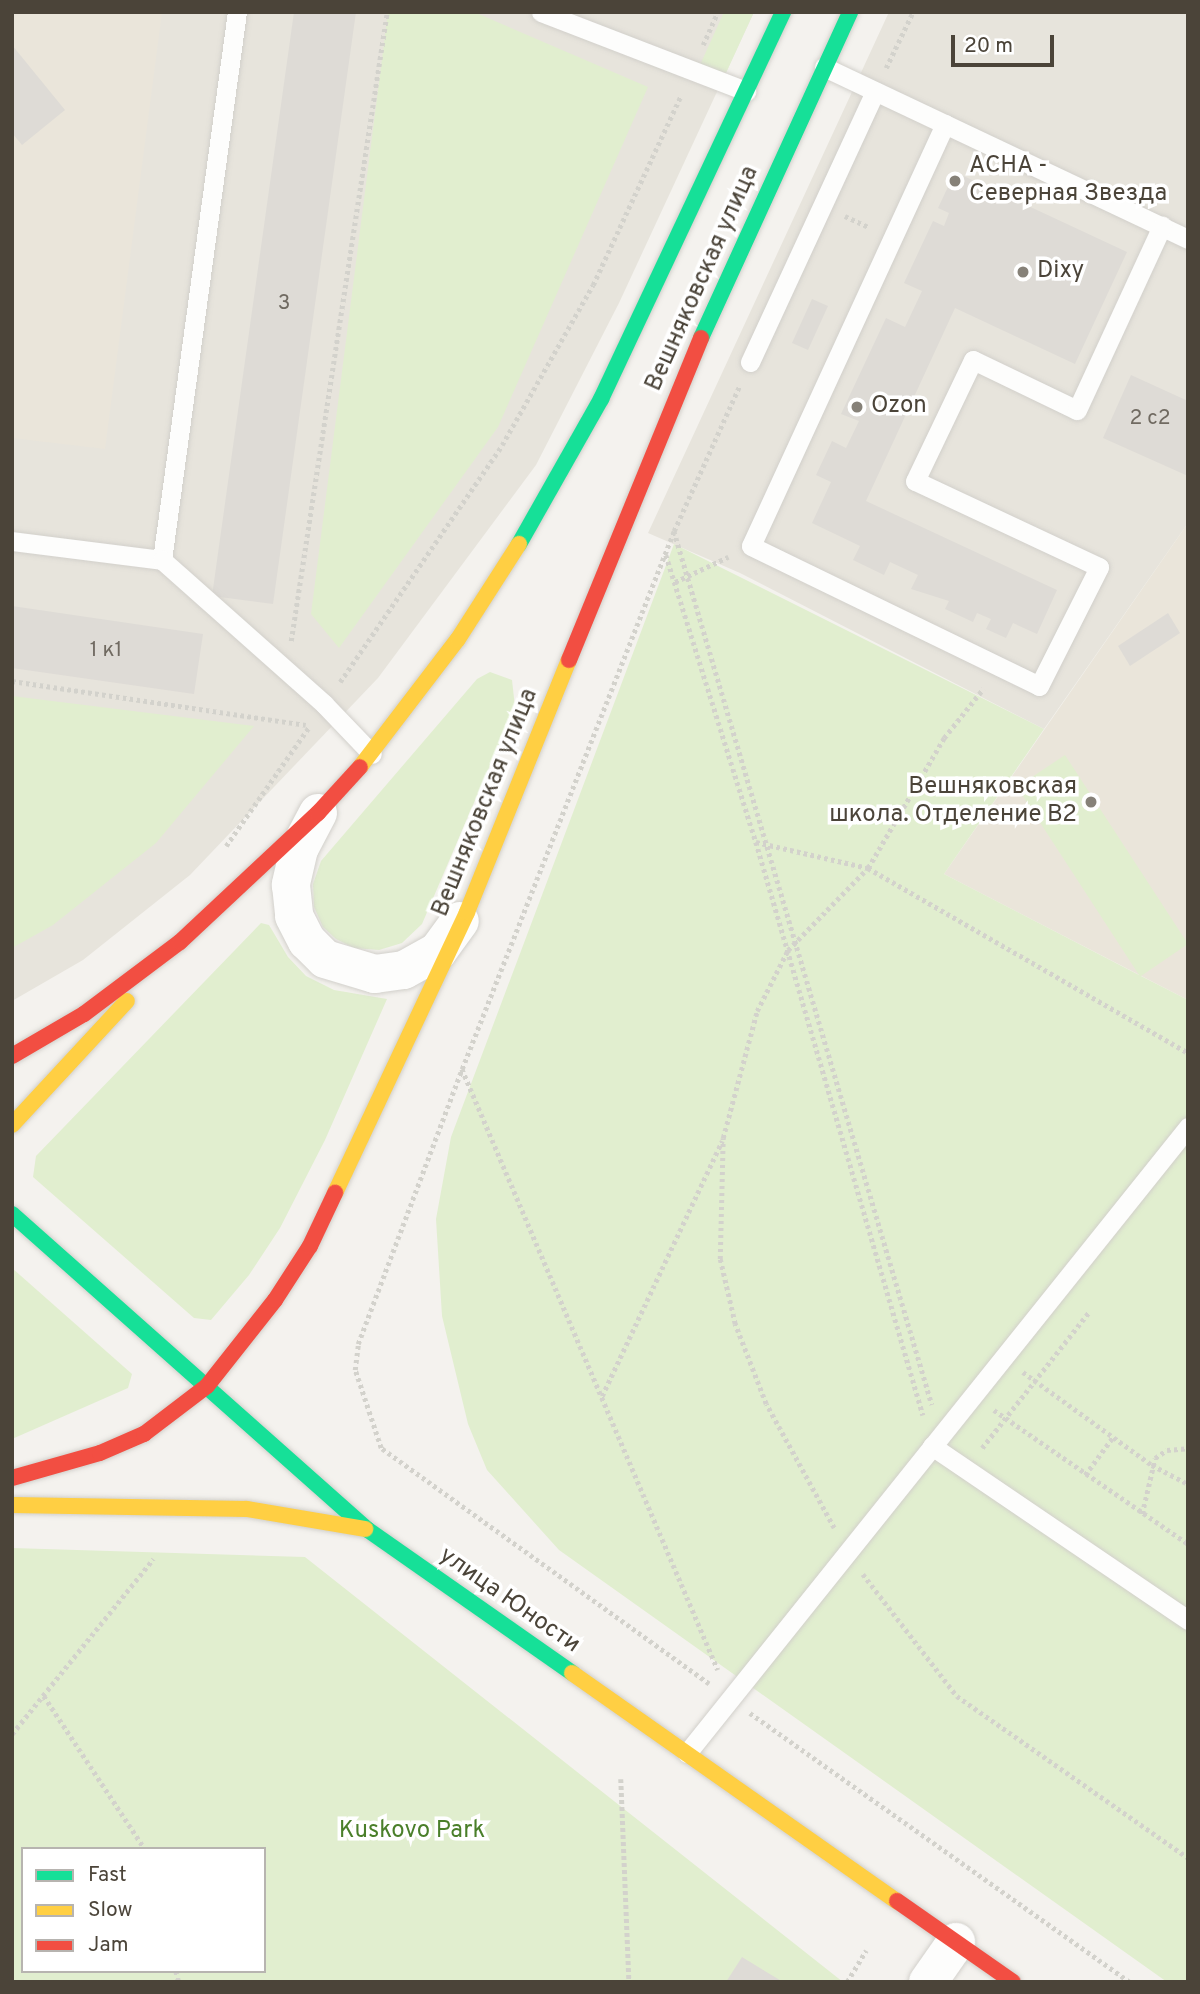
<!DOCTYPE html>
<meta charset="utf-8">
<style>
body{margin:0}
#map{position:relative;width:1200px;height:1994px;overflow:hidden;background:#f4f2ee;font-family:Overpass,sans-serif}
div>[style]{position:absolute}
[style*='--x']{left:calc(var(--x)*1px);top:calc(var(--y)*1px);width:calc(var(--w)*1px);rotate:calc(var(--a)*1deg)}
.residential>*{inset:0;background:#e7e4dc}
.education>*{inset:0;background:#eae5da}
.green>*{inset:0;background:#e1eecf}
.building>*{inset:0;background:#dedbd6}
.path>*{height:4.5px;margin-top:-2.25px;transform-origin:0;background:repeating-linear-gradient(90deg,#d3d2cc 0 3.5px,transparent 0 7px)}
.roads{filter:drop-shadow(0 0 2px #d2d0cb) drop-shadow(0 0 2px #d2d0cb)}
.lane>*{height:19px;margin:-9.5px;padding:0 9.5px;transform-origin:9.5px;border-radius:9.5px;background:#fdfdfc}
.street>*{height:38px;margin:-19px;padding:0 19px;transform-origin:19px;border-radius:19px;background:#fdfdfc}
.fast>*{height:16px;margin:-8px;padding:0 8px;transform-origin:8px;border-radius:8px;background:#16e098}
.slow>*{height:16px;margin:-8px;padding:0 8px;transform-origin:8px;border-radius:8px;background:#ffcf43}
.jam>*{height:16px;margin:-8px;padding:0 8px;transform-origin:8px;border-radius:8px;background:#f24e42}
.dots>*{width:19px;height:19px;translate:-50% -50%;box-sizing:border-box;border:4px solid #fff;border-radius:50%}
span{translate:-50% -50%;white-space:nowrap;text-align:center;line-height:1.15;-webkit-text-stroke:7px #fff;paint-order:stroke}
.number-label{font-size:21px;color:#706a61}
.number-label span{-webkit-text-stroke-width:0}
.poi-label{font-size:24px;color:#4b4439}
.left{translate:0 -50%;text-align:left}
.right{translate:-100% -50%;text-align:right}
.street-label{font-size:24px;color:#4b4439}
.park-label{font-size:24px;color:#4a7f2a}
.frame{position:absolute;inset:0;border:14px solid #4b4439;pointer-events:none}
.legend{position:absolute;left:21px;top:1847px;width:245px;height:126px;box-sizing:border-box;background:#fff;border:2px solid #b7b4b0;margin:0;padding:9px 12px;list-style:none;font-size:21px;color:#4b4439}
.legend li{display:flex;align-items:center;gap:14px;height:35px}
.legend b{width:35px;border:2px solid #b7b4b0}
.scale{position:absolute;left:951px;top:35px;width:103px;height:32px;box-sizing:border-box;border:4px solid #4b4439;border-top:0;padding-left:9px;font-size:21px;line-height:24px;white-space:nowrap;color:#4b4439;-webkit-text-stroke:5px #fff;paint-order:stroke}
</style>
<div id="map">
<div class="residential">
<i style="clip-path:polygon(12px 12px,754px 12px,619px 303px,536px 465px,378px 678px,190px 875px,83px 960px,12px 1001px)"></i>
<i style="clip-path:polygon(889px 12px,1188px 12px,1188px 523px,1044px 729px,740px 573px,648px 533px)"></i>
</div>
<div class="education">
<i style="clip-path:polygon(12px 12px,162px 12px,105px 449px,12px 438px)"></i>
<i style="clip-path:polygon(1188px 523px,1188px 1000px,944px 874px)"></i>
</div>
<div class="green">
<i style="clip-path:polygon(388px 12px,474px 12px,648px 87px,498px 427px,339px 648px,311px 614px)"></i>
<i style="clip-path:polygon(724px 12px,754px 12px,726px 73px,700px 65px)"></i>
<i style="clip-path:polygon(674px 544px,1044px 729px,944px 874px,1139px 975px,1017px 787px,1065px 755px,1188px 944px,1141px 976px,1188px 1000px,1188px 1982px,1167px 1982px,559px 1550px,487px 1470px,468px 1424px,442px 1316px,436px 1219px,451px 1137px)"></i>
<i style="clip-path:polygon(490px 672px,512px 680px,515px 707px,422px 924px,402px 943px,379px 950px,354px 948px,336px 939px,323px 927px,314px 907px,313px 884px,321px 861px,477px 679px)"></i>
<i style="clip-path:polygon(12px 696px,254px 726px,156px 843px,53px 925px,12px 948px)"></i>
<i style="clip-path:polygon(261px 923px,269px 925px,288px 957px,306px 976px,334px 990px,387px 999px,325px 1140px,280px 1228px,249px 1275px,211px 1320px,194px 1318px,33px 1177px,36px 1156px)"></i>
<i style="clip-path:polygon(12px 1268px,132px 1374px,128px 1388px,12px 1439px)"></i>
<i style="clip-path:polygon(evenodd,12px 1548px,305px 1557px,843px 1982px,12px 1982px,12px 1548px,23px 1849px,264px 1849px,264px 1971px,23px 1971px,23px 1849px)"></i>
</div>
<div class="building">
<i style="clip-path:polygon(294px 12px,356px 12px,273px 604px,212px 596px)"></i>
<i style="clip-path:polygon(12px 45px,65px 110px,22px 145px,12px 133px)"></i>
<i style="clip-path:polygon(955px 172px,1127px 252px,1075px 364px,955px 308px,866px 501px,1057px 590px,1037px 634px,1013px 623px,1006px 638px,986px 629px,991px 619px,977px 613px,973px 622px,945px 609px,949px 601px,911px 589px,918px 575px,890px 562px,884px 575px,853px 560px,860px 546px,812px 523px,831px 482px,816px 475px,832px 441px,846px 448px,859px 421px,841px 414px,886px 318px,905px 327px,922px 291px,904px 283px,933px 221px,944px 226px,949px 213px,938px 208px)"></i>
<i style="clip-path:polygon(812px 299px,828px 306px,808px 350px,792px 343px)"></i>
<i style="clip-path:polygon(1131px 375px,1188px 401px,1188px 476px,1103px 438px)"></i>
<i style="clip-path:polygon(12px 606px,203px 634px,194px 694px,12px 668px)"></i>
<i style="clip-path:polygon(1168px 613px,1180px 633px,1130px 666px,1118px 646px)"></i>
<i style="clip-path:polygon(742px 1957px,783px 1982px,726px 1982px)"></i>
</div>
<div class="path">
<i style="--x:703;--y:45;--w:36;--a:-66"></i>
<i style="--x:886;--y:68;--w:62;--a:-64.3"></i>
<i style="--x:845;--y:216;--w:26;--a:25"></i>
<i style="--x:674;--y:531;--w:911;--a:73.55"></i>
<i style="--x:666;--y:555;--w:301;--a:72.6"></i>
<i style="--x:756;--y:842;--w:597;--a:73.75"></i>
<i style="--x:675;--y:582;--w:59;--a:-25.3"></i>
<i style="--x:291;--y:641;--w:636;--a:-81.32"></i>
<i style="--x:12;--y:681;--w:297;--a:8.5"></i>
<i style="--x:340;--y:682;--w:287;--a:-55.6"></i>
<i style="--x:502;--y:445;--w:184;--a:-60.4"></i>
<i style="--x:593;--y:285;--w:209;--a:-65.1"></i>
<i style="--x:756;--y:842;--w:115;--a:13.1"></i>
<i style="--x:868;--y:868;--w:370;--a:30"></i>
<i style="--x:226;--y:846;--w:145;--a:-55.1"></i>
<i style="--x:462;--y:1069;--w:653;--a:66.93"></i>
<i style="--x:1023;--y:1372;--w:159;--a:35.8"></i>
<i style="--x:1152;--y:1465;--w:41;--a:27.8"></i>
<i style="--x:602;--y:1396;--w:282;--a:-64.8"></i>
<i style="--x:994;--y:1410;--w:236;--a:34.6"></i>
<i style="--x:982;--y:1448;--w:174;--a:-51.8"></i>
<i style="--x:1085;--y:1475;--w:47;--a:-53.6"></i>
<i style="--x:1142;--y:1514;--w:57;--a:-76.9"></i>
<i style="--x:1155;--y:1458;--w:14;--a:-34"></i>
<i style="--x:1167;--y:1450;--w:21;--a:-5"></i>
<i style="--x:834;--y:1528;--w:141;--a:-118.7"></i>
<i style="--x:766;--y:1404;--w:86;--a:-111.2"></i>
<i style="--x:735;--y:1324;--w:67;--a:-103"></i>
<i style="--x:720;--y:1259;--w:121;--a:-88.6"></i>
<i style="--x:723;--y:1138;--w:131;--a:-75"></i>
<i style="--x:757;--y:1011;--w:68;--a:-63.1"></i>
<i style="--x:788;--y:950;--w:115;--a:-45.7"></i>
<i style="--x:868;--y:868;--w:151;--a:-59.7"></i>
<i style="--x:944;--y:738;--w:63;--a:-51.5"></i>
<i style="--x:863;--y:1574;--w:154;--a:52.4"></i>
<i style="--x:957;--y:1696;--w:282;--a:35"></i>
<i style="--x:709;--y:1684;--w:404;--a:-144.3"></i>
<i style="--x:381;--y:1448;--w:82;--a:-108.4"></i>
<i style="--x:355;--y:1370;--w:26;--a:-83"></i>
<i style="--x:358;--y:1344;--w:294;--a:-69.3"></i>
<i style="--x:462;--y:1069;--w:578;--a:-68.49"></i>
<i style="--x:674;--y:531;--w:160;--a:-65.7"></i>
<i style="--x:44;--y:1696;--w:183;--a:56.6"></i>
<i style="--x:750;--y:1713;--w:466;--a:35.3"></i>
<i style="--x:12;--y:1734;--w:225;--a:-51.1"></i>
<i style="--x:621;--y:1779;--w:203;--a:87.7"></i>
<i style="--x:176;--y:1971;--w:11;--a:75"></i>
<i style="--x:847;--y:1982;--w:37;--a:-59"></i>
</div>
<div class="roads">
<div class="lane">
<i style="--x:541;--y:12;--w:220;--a:21.1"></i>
<i style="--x:824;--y:67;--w:403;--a:25.3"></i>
<i style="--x:945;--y:124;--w:464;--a:114.7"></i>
<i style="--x:751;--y:546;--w:320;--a:25.9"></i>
<i style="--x:1039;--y:686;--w:133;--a:-63.2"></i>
<i style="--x:1099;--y:567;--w:203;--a:-154.9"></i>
<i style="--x:915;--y:481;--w:134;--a:-64.4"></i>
<i style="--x:973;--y:360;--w:115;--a:25.7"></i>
<i style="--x:1077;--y:410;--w:203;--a:-65.2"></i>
<i style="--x:750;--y:362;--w:298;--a:-65.2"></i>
<i style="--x:12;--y:541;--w:151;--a:7.2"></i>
<i style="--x:162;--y:560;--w:553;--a:-82.21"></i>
<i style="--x:162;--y:560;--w:217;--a:41.6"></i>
<i style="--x:324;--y:704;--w:69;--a:46.2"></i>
<i style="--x:932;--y:1446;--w:310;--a:34.2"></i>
<i style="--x:687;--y:1753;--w:802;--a:-51.33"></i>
</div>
<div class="street">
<i style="--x:318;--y:813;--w:41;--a:117.8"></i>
<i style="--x:299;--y:849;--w:37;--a:103"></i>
<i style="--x:291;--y:885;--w:31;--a:84"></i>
<i style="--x:294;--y:916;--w:28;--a:63"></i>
<i style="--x:307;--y:941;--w:25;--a:45"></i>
<i style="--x:325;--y:959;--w:52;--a:16.7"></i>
<i style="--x:375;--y:974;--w:29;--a:-8"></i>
<i style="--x:404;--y:970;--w:39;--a:-29"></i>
<i style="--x:438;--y:951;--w:37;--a:-54"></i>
<i style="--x:928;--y:1982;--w:49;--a:-55"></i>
</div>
<div class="fast">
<i style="--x:701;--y:338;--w:358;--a:-65.4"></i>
<i style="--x:519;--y:544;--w:167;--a:-60.5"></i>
<i style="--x:601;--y:399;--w:428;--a:-64.8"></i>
<i style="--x:12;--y:1214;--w:476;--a:41.6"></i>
<i style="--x:368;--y:1530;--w:249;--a:35"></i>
</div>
<div class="slow">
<i style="--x:360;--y:767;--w:161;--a:-52.6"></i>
<i style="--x:458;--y:639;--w:113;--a:-57.3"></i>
<i style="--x:12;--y:1125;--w:169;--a:-47.2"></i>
<i style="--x:335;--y:1193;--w:310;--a:-64.8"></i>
<i style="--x:467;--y:912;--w:272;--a:-68"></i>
<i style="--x:12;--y:1505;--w:235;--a:1"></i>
<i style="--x:247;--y:1509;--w:120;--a:9.6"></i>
<i style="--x:572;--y:1673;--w:397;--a:35.1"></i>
</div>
<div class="jam">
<i style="--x:569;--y:660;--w:348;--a:-67.7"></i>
<i style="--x:12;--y:1056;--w:83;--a:-30.3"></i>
<i style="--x:84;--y:1014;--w:120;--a:-36.9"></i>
<i style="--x:180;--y:942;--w:189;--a:-43.1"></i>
<i style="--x:318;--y:813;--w:62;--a:-47.6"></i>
<i style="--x:12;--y:1478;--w:91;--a:-15.9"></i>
<i style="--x:100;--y:1453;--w:48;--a:-23.4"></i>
<i style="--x:144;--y:1434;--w:79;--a:-37.3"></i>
<i style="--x:207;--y:1386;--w:110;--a:-51.7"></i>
<i style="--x:275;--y:1300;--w:64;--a:-57.1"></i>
<i style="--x:310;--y:1246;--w:59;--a:-64.7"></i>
<i style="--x:897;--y:1901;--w:141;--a:34.9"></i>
</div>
</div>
<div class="dots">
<i style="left:955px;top:181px;background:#868178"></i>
<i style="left:1023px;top:272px;background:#868178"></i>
<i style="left:857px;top:407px;background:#868178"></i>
<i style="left:1091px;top:802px;background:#868178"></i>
</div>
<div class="number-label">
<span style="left:284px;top:304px">3</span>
<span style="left:1150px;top:419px">2 с2</span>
<span style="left:106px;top:651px">1 к1</span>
</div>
<div class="poi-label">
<span class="left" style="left:969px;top:181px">АСНА -<br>Северная Звезда</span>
<span class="left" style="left:1037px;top:272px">Dixy</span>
<span class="left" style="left:871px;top:407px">Ozon</span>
<span class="right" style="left:1077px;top:802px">Вешняковская<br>школа. Отделение В2</span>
</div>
<div class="street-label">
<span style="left:703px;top:279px;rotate:-66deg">Вешняковская улица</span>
<span style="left:486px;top:803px;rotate:-68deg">Вешняковская улица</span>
<span style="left:509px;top:1601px;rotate:35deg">улица Юности</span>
</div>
<div class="park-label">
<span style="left:412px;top:1832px">Kuskovo Park</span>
</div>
<div class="frame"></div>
<ul class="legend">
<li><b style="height:9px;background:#16e098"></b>Fast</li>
<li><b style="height:9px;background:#ffcf43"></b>Slow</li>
<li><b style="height:9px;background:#f24e42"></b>Jam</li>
</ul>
<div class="scale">20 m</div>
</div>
